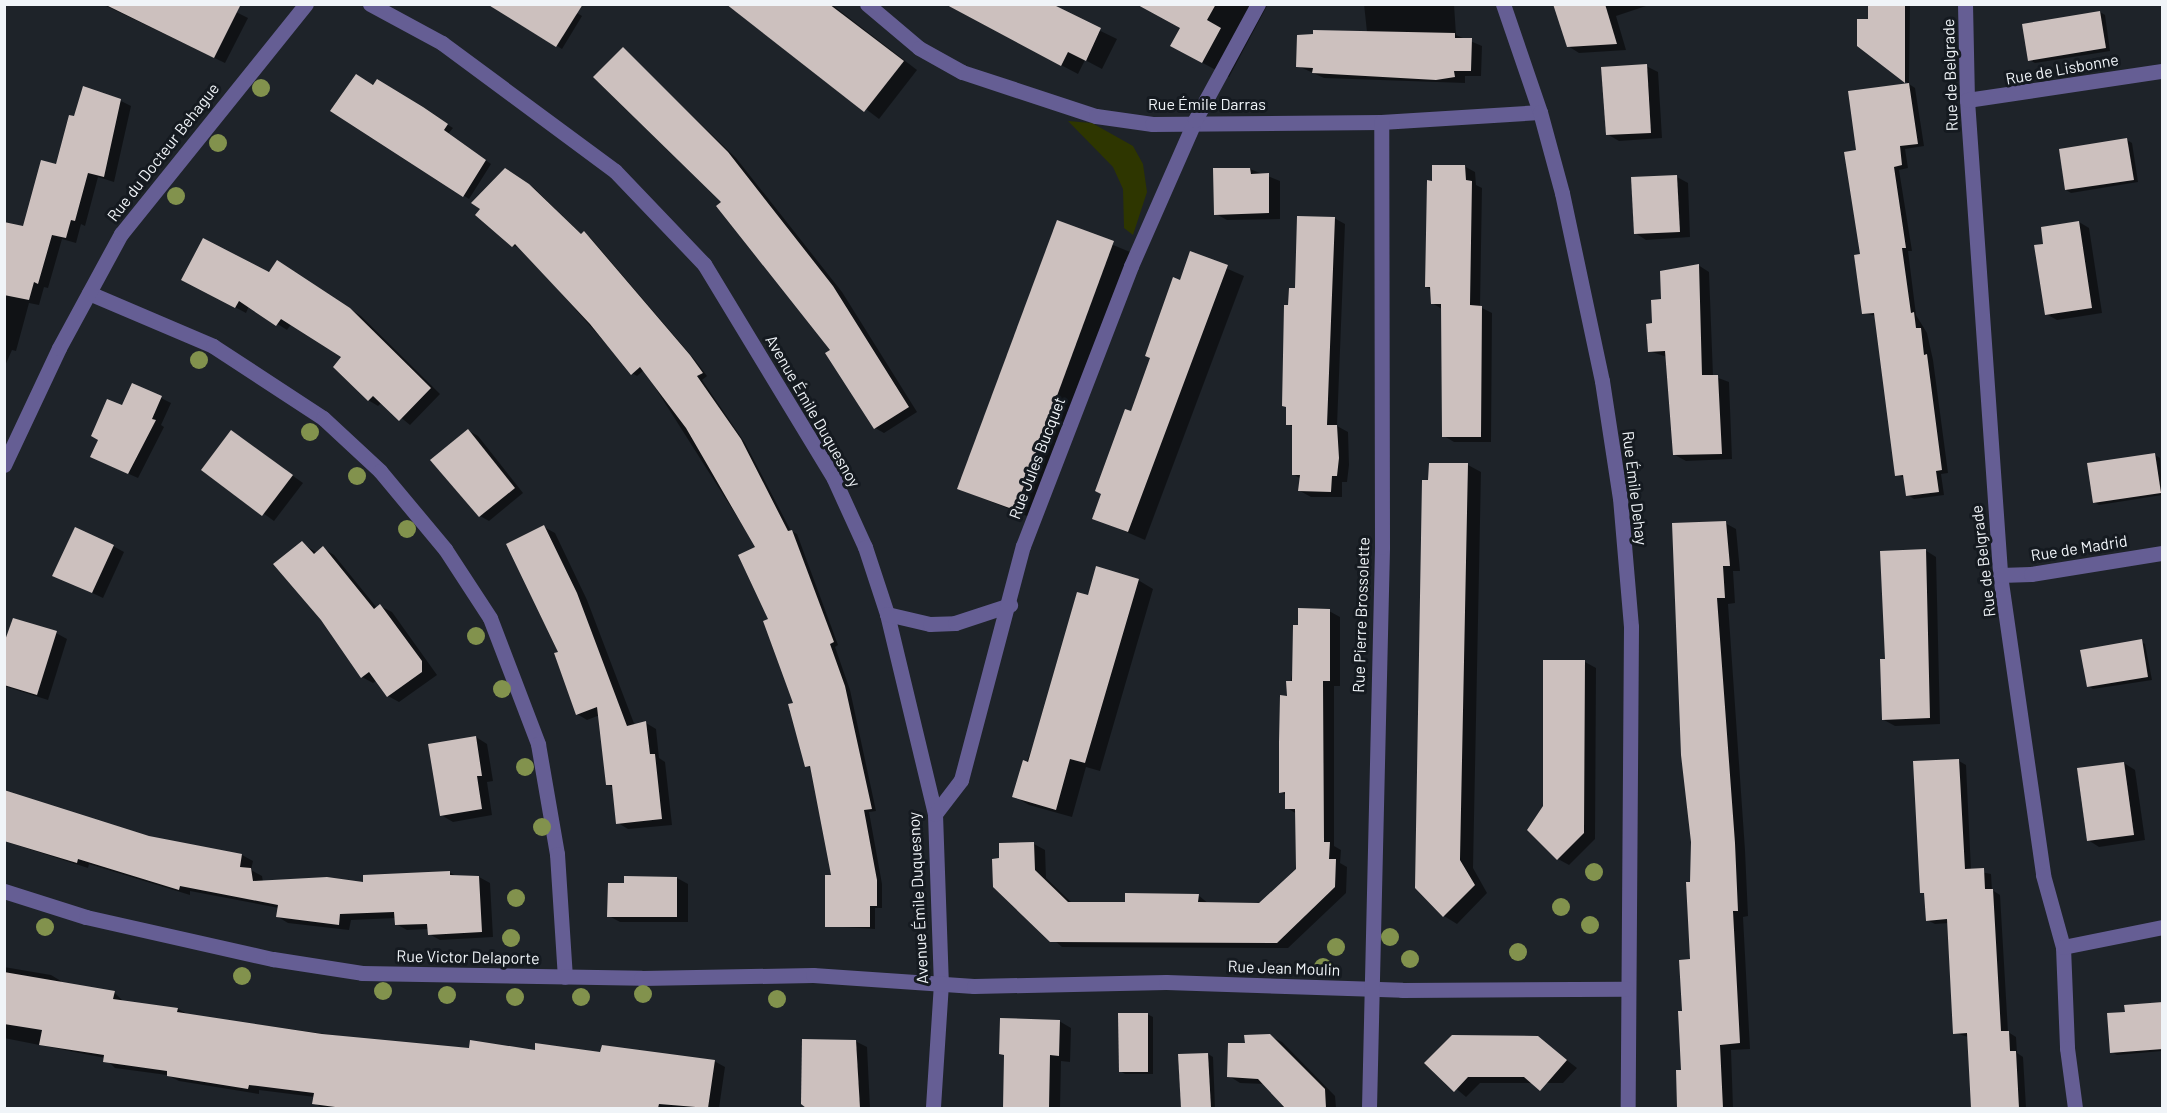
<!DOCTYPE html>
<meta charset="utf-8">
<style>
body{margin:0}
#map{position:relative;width:2167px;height:1113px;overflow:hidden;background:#1e2329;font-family:Barlow,sans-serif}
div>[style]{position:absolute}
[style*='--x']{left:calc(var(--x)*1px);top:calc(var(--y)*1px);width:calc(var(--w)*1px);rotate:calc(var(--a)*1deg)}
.green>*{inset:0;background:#2e3600}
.shadow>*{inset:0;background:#0007}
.building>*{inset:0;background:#ccc0be}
.minor>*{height:15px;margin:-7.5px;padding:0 7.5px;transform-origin:7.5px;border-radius:7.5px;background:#655e94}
.trees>*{width:18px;height:18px;margin:-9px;border-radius:50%;background:#82924d}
span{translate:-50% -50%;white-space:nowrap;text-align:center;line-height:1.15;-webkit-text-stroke:6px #151a20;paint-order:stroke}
.street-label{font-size:16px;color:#f0f4f8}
.frame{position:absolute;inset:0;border:6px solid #f0f4f8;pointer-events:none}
</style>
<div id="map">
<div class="green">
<i style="clip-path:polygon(1068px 121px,1092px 123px,1133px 146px,1143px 164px,1147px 192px,1133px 235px,1124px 228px,1123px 189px,1113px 167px)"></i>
</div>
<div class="shadow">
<i style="clip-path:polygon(102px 4px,220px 4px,248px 18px,225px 63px)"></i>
<i style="clip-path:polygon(490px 4px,563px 4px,582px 16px,562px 49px)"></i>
<i style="clip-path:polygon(728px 4px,831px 4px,917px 70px,879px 119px)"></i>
<i style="clip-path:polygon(945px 4px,1045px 4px,1117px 39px,1102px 69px,1085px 60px,1078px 74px)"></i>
<i style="clip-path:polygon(1176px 4px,1268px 4px,1229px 77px,1199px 61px,1182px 28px)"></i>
<i style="clip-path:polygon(1364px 4px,1454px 4px,1456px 35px,1482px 46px,1481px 76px,1465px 76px,1465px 83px,1324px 78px,1298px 66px,1367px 32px)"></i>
<i style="clip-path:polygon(1554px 4px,1652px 4px,1616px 16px,1626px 50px,1579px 53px,1568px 46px)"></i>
<i style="clip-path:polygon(1869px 4px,1910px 4px,1909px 84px,1858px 45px,1869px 21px)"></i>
<i style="clip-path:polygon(2100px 12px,2105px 15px,2110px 51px,2035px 63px,2029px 60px)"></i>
<i style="clip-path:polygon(623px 49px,736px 158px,842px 292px,917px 412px,884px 433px,875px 428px,832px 350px,723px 202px)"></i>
<i style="clip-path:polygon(1646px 66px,1658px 72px,1662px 138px,1619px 141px,1607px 134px)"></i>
<i style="clip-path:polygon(377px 81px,453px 128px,448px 134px,491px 164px,469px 199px,333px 111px)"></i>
<i style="clip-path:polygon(1909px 84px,1915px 88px,1924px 146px,1905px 149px,1908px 168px,1899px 170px,1912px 251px,1908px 251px,1916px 315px,1927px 333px,1933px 360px,1948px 473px,1941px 474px,1944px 495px,1914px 499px,1908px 495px,1905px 478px,1897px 475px,1876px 316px,1863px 313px,1857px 151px,1850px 92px)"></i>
<i style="clip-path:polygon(121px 101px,131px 106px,114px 182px,98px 177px,85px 226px,81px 224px,76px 243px,62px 239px,48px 288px,44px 287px,39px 305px,29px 303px,16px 351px,12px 350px,4px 368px,4px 223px,24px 228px,57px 165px,75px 118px)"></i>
<i style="clip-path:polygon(2127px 140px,2132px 143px,2138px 182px,2071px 193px,2066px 190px)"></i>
<i style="clip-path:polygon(1464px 166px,1475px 172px,1476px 185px,1482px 188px,1480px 307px,1492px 313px,1491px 442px,1454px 442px,1444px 436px,1442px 309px,1432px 303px,1432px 290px,1426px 287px)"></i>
<i style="clip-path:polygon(1250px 169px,1280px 181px,1280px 219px,1227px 220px,1216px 214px)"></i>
<i style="clip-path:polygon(505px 170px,534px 188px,582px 235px,589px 236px,695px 360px,707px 376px,702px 380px,745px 443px,791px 531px,797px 534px,838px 645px,835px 647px,850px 690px,876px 811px,869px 812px,882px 884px,882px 908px,875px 908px,875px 929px,827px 926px,833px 876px,813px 770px,807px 766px,795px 704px,770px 620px,757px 548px,644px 370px,637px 376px,632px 373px,520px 247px,513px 246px)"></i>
<i style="clip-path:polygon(1677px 177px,1688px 183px,1690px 237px,1646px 240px,1635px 233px)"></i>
<i style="clip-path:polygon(1334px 218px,1345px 224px,1337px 426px,1348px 432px,1349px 465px,1347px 482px,1342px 482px,1342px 497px,1311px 497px,1300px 491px,1301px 479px,1293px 474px,1293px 427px,1288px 424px,1289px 307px)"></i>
<i style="clip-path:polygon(1058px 222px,1130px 252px,1032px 518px,959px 489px)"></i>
<i style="clip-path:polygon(2079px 222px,2089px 228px,2102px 313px,2057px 320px,2046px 314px,2045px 245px)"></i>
<i style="clip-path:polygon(1191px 253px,1244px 276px,1145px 540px,1094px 518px)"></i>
<i style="clip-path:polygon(1698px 265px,1709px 272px,1713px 376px,1729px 382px,1732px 459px,1686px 461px,1675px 455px,1667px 357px,1649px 351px,1662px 301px)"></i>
<i style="clip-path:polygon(287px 268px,361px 316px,440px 394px,410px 425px,382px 402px,378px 406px,368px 400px,343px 356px,292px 323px,287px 330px,249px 306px,246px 313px,193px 285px)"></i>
<i style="clip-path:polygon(161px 398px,171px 403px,161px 425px,164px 427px,138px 478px,102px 462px,123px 407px)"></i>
<i style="clip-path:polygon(469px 431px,478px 436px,523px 493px,489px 521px,480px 516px)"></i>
<i style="clip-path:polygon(231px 432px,303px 483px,274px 521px,203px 470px)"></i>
<i style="clip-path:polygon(2155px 455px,2160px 458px,2162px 495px,2099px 505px,2094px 502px)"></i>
<i style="clip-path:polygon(1468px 465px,1481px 472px,1473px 868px,1487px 893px,1457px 924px,1444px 916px)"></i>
<i style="clip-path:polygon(1725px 523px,1736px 529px,1740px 571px,1733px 571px,1735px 603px,1728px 604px,1745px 850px,1748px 916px,1743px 917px,1750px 1049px,1731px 1050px,1733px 1108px,1679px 1108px,1677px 1071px,1683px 1071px,1681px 961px,1692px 961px,1692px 842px,1683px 755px)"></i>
<i style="clip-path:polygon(544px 527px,555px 533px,587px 600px,635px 726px,646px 723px,656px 729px,659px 758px,665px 762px,672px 825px,628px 829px,618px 823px,613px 788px,608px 784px,600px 715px,587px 720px,577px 714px,560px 653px)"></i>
<i style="clip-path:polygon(302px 543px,317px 553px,323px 548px,334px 555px,377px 608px,380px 606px,392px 612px,437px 675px,399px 702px,388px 696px,377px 680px,373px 683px,362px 677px)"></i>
<i style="clip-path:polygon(113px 546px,124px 552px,103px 598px,54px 575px)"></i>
<i style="clip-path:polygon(1925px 550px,1936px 557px,1940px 724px,1895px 726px,1884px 720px)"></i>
<i style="clip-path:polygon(1138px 580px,1153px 589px,1100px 771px,1086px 767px,1072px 817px,1029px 805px,1014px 796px,1089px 597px)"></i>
<i style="clip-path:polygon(1329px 611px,1340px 617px,1340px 686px,1334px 686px,1334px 846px,1341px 850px,1340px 863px,1347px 867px,1346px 893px,1288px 948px,1062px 947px,994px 887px,1034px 844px,1045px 850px,1046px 878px,1072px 903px,1126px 903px,1198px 895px,1209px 904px,1260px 905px,1298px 870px,1297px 814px,1287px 808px,1286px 795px,1281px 792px,1288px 698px,1300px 626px)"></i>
<i style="clip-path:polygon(56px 633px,67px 639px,48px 700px,4px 686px,4px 648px)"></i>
<i style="clip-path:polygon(2140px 641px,2145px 644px,2152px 680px,2093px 689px,2088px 686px)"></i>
<i style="clip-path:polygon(1585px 662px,1596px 668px,1595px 839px,1569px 865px,1558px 859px,1544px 806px)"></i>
<i style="clip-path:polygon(476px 737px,487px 744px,493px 781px,487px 782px,492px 815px,453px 822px,441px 815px)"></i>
<i style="clip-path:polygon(1959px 761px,1966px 765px,1971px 870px,1991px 874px,1992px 890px,2000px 895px,2008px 1032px,2016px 1037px,2017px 1053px,2023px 1057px,2026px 1108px,1973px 1108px,1968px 1037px,1955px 1033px,1949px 923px,1935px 924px,1927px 920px,1926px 895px,1921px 892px)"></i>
<i style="clip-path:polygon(2124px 763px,2135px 770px,2145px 840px,2099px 847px,2088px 840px)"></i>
<i style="clip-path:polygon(149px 837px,242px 855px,253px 861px,251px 870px,262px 876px,263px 882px,364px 884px,449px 872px,458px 877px,479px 877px,490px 883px,493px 937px,440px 940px,429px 934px,429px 929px,407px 930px,396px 924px,396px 918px,351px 920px,349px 930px,288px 923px,278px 917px,279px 908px,190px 891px,190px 895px,89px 864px,88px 868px,4px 841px)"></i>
<i style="clip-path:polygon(626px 878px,677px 878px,688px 884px,688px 922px,620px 922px,609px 916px)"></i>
<i style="clip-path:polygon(4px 967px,51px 975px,61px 981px,60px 985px,114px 992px,124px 1002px,178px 1009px,189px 1015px,403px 1045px,714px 1061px,725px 1067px,719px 1108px,323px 1108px,314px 1103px,315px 1097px,259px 1090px,259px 1094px,179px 1081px,167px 1075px,115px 1068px,105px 1058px,4px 1038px)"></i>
<i style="clip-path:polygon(2162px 1003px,2162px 1051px,2117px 1055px,2111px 1052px,2126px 1013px)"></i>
<i style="clip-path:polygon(1147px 1014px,1153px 1017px,1153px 1074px,1125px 1074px,1120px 1071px)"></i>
<i style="clip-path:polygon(1059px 1021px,1071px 1028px,1070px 1062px,1061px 1061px,1060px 1108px,1004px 1108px,1005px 1056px,1000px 1053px)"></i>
<i style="clip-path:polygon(1270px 1036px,1282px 1042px,1335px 1096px,1336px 1108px,1284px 1108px,1265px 1084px,1240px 1083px,1229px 1076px,1246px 1044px)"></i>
<i style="clip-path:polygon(1537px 1037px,1577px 1068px,1563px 1083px,1480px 1083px,1466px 1097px,1426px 1063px)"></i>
<i style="clip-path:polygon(803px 1041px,855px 1041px,867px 1047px,870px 1108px,804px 1108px)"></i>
<i style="clip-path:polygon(1208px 1054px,1213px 1057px,1215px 1108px,1182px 1108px,1180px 1055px)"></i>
</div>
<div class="building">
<i style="clip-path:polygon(104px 4px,241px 4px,214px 58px)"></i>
<i style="clip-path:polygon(487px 4px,583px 4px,556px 47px)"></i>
<i style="clip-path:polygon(726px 4px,829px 4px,904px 61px,864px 112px)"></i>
<i style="clip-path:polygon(945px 4px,1052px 4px,1101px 28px,1086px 61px,1068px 52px,1061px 66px)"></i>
<i style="clip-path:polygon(1136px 4px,1216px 4px,1207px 20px,1221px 28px,1202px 63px,1170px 46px,1180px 28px)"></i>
<i style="clip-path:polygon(1553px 4px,1605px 4px,1617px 44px,1567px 47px)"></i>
<i style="clip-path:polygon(1868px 4px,1905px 4px,1905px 83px,1857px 46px,1857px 19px,1868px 19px)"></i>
<i style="clip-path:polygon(2100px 11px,2106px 48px,2028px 61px,2022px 24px)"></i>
<i style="clip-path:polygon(1313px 30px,1455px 33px,1455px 38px,1472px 38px,1471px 71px,1454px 71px,1455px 77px,1436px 80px,1312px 73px,1313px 68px,1296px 67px,1297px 35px,1313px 34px)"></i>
<i style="clip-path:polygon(623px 47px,728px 152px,833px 286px,909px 407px,874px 429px,825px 353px,830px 350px,716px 206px,721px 202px,593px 77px)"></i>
<i style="clip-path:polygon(1647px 64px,1651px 133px,1606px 135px,1601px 67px)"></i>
<i style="clip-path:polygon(356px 74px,373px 85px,377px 79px,423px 107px,448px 124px,444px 130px,486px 160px,463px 197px,330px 111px)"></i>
<i style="clip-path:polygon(1909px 83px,1918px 144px,1900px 146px,1902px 165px,1894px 167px,1906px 248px,1902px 248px,1911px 313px,1914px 312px,1916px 328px,1921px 328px,1924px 355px,1927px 354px,1942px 470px,1936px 471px,1939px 492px,1906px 496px,1903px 475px,1895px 476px,1874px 313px,1862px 314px,1854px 255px,1860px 254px,1844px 152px,1856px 150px,1848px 91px)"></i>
<i style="clip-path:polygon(83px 86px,121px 99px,104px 177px,88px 173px,75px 221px,71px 220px,66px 238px,52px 235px,38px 284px,34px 282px,29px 300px,4px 295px,4px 222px,23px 226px,41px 160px,56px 164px,69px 115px,74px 116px)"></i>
<i style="clip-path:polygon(2127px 138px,2134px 180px,2065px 190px,2059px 149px)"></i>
<i style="clip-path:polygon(1432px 165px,1465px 165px,1466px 180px,1472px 181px,1470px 305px,1482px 306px,1481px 437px,1442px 437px,1441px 304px,1431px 304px,1430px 287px,1425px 287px,1427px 180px,1432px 181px)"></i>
<i style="clip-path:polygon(505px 168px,529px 184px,581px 234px,584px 231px,690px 355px,703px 373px,697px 376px,741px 439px,788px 531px,792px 530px,834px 642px,830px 644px,845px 686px,872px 809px,864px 810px,877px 880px,877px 906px,870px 906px,870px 927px,825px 927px,825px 875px,831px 875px,810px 766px,805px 767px,788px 704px,793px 703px,763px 621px,768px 619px,738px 555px,755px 547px,686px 428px,640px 367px,631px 375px,590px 324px,515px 244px,512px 247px,475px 215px,480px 209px,471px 203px)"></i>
<i style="clip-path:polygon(1213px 168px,1250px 168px,1251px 174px,1269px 173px,1269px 213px,1214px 215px)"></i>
<i style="clip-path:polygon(1677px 175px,1680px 232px,1634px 234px,1631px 177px)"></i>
<i style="clip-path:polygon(1297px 216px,1335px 217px,1327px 425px,1337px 425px,1339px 458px,1337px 476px,1332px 476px,1331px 492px,1298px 491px,1300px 475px,1292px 475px,1292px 425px,1286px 425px,1286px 407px,1282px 406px,1284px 305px,1288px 305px,1289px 288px,1295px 288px)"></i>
<i style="clip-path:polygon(1057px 220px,1114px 241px,1015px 510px,957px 489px)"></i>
<i style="clip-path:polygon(2079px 221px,2092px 308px,2045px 315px,2034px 245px,2043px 244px,2041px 227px)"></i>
<i style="clip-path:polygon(203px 238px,269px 272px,277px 260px,350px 308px,431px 388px,399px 421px,373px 396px,368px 401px,333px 367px,341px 357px,281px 319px,276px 326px,239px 301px,235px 308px,181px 280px)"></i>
<i style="clip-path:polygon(1190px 251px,1228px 265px,1128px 532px,1092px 519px,1101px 494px,1095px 491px,1125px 409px,1131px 411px,1150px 358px,1145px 356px,1173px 277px,1180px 280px)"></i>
<i style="clip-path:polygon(1699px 264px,1702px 375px,1718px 375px,1722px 454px,1673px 455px,1665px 351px,1648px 352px,1646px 324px,1652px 323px,1651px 300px,1661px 299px,1660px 271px)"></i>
<i style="clip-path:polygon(132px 383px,162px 396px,152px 419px,156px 420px,128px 474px,90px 457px,98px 440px,91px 436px,107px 399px,122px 405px)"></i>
<i style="clip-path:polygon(468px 429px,515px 488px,479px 517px,430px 460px)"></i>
<i style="clip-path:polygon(231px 430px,293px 475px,262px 516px,201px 470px)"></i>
<i style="clip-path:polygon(2155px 453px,2161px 493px,2093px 503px,2087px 463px)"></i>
<i style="clip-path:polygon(1429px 463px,1468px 463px,1460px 860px,1475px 885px,1443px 917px,1415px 888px,1422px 480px,1428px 480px)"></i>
<i style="clip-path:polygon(1726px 521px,1730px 566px,1723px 566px,1725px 598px,1717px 598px,1735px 843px,1738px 911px,1733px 911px,1740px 1043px,1720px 1045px,1723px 1108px,1677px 1108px,1676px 1070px,1681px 1070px,1678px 1011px,1682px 1011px,1679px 960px,1690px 959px,1686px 882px,1690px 882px,1691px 842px,1681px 755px,1672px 523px)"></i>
<i style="clip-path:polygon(544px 525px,577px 593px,627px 726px,646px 721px,650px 754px,655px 754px,662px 819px,616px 824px,612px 785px,606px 785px,597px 707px,576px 715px,554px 653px,558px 652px,506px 544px)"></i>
<i style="clip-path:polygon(75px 527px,114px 545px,92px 593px,52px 576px)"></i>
<i style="clip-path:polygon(302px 541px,314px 554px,323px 546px,374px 609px,380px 604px,422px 661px,422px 672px,387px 697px,369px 672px,361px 678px,321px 620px,273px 564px)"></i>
<i style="clip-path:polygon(1926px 549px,1930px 718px,1882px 720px,1880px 659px,1885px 659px,1880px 551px)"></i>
<i style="clip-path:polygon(1096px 566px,1139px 579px,1085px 763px,1070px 759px,1056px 810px,1012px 797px,1023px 760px,1028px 762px,1077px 592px,1088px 595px)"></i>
<i style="clip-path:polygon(1298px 608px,1330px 609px,1330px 681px,1323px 681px,1324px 842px,1330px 842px,1329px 859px,1336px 859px,1335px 887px,1277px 943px,1050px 942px,993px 887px,992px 859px,999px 858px,999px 843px,1034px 842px,1035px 870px,1068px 902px,1125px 902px,1125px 893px,1199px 894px,1198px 902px,1259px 903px,1296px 869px,1295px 809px,1285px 809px,1285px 792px,1279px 793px,1279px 742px,1280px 695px,1287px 696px,1286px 681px,1292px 681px,1293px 625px,1298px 625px)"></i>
<i style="clip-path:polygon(13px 618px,57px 631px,37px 695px,4px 685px,4px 643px)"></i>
<i style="clip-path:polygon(2142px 639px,2148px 677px,2087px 687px,2080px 650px)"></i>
<i style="clip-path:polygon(1543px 660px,1585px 660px,1584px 833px,1557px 860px,1527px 830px,1543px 806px)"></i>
<i style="clip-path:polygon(476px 736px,482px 776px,477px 776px,482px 809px,440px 816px,428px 744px)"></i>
<i style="clip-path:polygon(1959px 759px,1965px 869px,1984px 868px,1985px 889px,1993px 889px,2001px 1031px,2009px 1031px,2010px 1051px,2016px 1051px,2019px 1108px,1971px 1108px,1967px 1033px,1953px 1034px,1947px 919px,1926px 921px,1924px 893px,1920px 893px,1913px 761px)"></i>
<i style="clip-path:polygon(2124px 762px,2134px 835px,2087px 841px,2077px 768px)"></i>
<i style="clip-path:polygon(4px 790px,149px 836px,242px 854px,240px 867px,251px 868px,253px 881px,327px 877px,363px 882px,363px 875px,450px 871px,450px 875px,479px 876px,482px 932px,428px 935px,427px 924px,395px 925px,394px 912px,340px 914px,339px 925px,276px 917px,278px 905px,180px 886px,179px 890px,78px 859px,77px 863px,4px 841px)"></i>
<i style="clip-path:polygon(624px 876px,677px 877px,677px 917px,607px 917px,608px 883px,624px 883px)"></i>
<i style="clip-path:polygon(4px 972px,115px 991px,113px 999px,178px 1008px,177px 1012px,322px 1034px,469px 1048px,470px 1040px,535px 1050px,535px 1043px,600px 1052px,602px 1045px,715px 1060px,708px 1108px,659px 1104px,658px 1108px,343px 1108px,312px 1104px,314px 1093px,249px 1085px,248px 1089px,167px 1076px,167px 1071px,103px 1062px,104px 1055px,39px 1045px,42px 1030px,4px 1024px)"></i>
<i style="clip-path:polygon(2163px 1002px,2163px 1049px,2110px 1053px,2107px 1013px,2125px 1012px,2124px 1005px)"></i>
<i style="clip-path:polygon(1118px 1013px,1148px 1013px,1148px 1072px,1119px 1072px)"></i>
<i style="clip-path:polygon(1000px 1018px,1060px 1020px,1059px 1056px,1050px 1055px,1049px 1108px,1003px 1108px,1004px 1055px,999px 1054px)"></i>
<i style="clip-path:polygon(1270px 1034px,1325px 1089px,1326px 1108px,1285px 1108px,1258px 1079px,1227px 1077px,1228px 1043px,1245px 1043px,1244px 1035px)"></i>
<i style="clip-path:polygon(1452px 1035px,1538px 1036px,1567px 1060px,1540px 1091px,1524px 1077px,1468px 1077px,1454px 1092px,1424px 1063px)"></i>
<i style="clip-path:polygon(802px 1039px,856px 1040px,860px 1108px,806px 1108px,801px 1104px)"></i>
<i style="clip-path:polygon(1208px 1053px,1211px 1108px,1181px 1108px,1178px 1054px)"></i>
</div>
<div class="minor">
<i style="--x:370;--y:4;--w:82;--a:28.4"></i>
<i style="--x:442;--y:43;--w:215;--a:36.5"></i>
<i style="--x:615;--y:171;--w:129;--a:46.3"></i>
<i style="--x:704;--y:264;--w:251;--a:58.8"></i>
<i style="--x:834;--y:479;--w:75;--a:65.5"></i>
<i style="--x:865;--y:547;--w:71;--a:71.8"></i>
<i style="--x:887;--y:614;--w:206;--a:76.5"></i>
<i style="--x:935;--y:814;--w:169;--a:88"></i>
<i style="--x:941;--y:983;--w:125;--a:93.7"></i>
<i style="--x:867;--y:4;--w:68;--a:40.2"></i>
<i style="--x:919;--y:48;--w:49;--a:29.2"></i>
<i style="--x:962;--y:72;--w:141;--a:18.2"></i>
<i style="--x:1096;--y:116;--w:57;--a:8.1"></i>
<i style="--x:1152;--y:124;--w:229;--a:-0.5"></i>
<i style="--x:1381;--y:122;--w:159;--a:-3.6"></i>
<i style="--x:1503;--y:4;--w:114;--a:71.1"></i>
<i style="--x:1540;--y:112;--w:84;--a:74.8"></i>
<i style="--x:1562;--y:193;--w:192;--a:78"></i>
<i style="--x:1602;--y:381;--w:118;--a:81.3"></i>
<i style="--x:1620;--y:498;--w:129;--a:85.1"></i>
<i style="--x:1631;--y:627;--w:481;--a:90.4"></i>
<i style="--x:1965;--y:4;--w:96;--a:88.8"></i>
<i style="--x:1967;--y:100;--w:476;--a:86"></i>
<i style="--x:2000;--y:575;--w:303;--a:81.8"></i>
<i style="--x:2043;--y:875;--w:75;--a:74.5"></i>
<i style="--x:2063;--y:947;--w:101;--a:87.7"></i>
<i style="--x:2067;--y:1048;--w:61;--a:82.4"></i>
<i style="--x:1967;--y:100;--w:197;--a:-8.5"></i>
<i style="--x:89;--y:293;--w:135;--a:23.1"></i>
<i style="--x:213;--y:346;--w:131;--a:33.2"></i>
<i style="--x:323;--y:418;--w:78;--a:42.9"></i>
<i style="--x:380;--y:471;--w:102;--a:50.2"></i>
<i style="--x:445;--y:549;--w:82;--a:56.9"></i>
<i style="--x:490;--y:618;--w:135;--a:69.1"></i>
<i style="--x:538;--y:744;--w:112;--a:80.2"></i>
<i style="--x:557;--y:854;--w:123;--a:86.3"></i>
<i style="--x:4;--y:465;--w:129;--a:-64.8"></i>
<i style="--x:59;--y:348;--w:130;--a:-61.5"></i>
<i style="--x:121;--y:234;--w:295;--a:-51.2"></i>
<i style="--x:2000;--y:575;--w:31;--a:-2"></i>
<i style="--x:2031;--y:574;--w:133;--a:-9.1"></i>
<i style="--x:887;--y:614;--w:44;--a:13.1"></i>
<i style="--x:930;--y:624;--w:25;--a:-2"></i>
<i style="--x:955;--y:623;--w:58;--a:-18.1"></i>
<i style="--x:935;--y:814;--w:43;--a:-52.6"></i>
<i style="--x:961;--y:780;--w:242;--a:-75.2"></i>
<i style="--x:1023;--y:546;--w:300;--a:-68.9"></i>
<i style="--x:1131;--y:266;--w:159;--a:-66.3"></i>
<i style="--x:1195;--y:120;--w:132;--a:-61.5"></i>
<i style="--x:4;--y:891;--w:86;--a:17.6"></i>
<i style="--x:86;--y:917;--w:192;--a:12.7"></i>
<i style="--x:273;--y:959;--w:90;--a:8.9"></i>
<i style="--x:362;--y:973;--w:279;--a:1"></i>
<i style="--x:641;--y:978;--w:172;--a:-1"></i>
<i style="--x:813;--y:975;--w:161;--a:3.9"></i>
<i style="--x:974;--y:986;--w:192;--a:-1.2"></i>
<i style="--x:1166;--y:982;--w:236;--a:1.9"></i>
<i style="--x:1402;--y:990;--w:224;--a:-0.3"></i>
<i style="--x:2063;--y:947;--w:101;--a:-11.4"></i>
<i style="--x:1369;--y:1108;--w:561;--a:-88.67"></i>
<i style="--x:1382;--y:547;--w:425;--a:-90.1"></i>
</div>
<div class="trees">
<i style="left:261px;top:88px"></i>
<i style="left:218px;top:143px"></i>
<i style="left:176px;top:196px"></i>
<i style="left:199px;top:360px"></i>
<i style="left:310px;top:432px"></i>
<i style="left:357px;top:476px"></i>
<i style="left:407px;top:529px"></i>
<i style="left:476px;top:636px"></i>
<i style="left:502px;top:689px"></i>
<i style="left:525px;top:767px"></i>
<i style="left:542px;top:827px"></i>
<i style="left:1594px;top:872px"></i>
<i style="left:516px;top:898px"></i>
<i style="left:1561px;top:907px"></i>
<i style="left:1590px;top:925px"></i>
<i style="left:45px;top:927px"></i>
<i style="left:1390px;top:937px"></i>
<i style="left:511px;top:938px"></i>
<i style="left:1336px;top:947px"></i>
<i style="left:1518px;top:952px"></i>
<i style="left:1410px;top:959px"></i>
<i style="left:1323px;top:967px"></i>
<i style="left:242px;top:976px"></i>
<i style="left:383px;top:991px"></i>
<i style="left:643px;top:994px"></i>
<i style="left:447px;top:995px"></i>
<i style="left:515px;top:997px"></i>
<i style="left:581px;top:997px"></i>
<i style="left:777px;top:999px"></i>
</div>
<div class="street-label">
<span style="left:2062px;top:69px;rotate:-10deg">Rue de Lisbonne</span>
<span style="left:1950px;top:75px;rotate:-92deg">Rue de Belgrade</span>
<span style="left:1207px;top:104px">Rue Émile Darras</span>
<span style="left:163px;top:152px;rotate:-52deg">Rue du Docteur Behague</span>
<span style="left:813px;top:411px;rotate:60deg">Avenue Émile Duquesnoy</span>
<span style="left:1037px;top:458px;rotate:-69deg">Rue Jules Bucquet</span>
<span style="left:1635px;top:488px;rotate:83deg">Rue Émile Dehay</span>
<span style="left:2079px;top:548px;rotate:-9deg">Rue de Madrid</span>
<span style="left:1983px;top:561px;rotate:-97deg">Rue de Belgrade</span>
<span style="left:1361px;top:615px;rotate:-88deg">Rue Pierre Brossolette</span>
<span style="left:918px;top:898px;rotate:-93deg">Avenue Émile Duquesnoy</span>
<span style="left:468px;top:957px;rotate:1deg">Rue Victor Delaporte</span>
<span style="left:1284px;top:968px;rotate:2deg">Rue Jean Moulin</span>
</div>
<div class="frame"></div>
</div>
